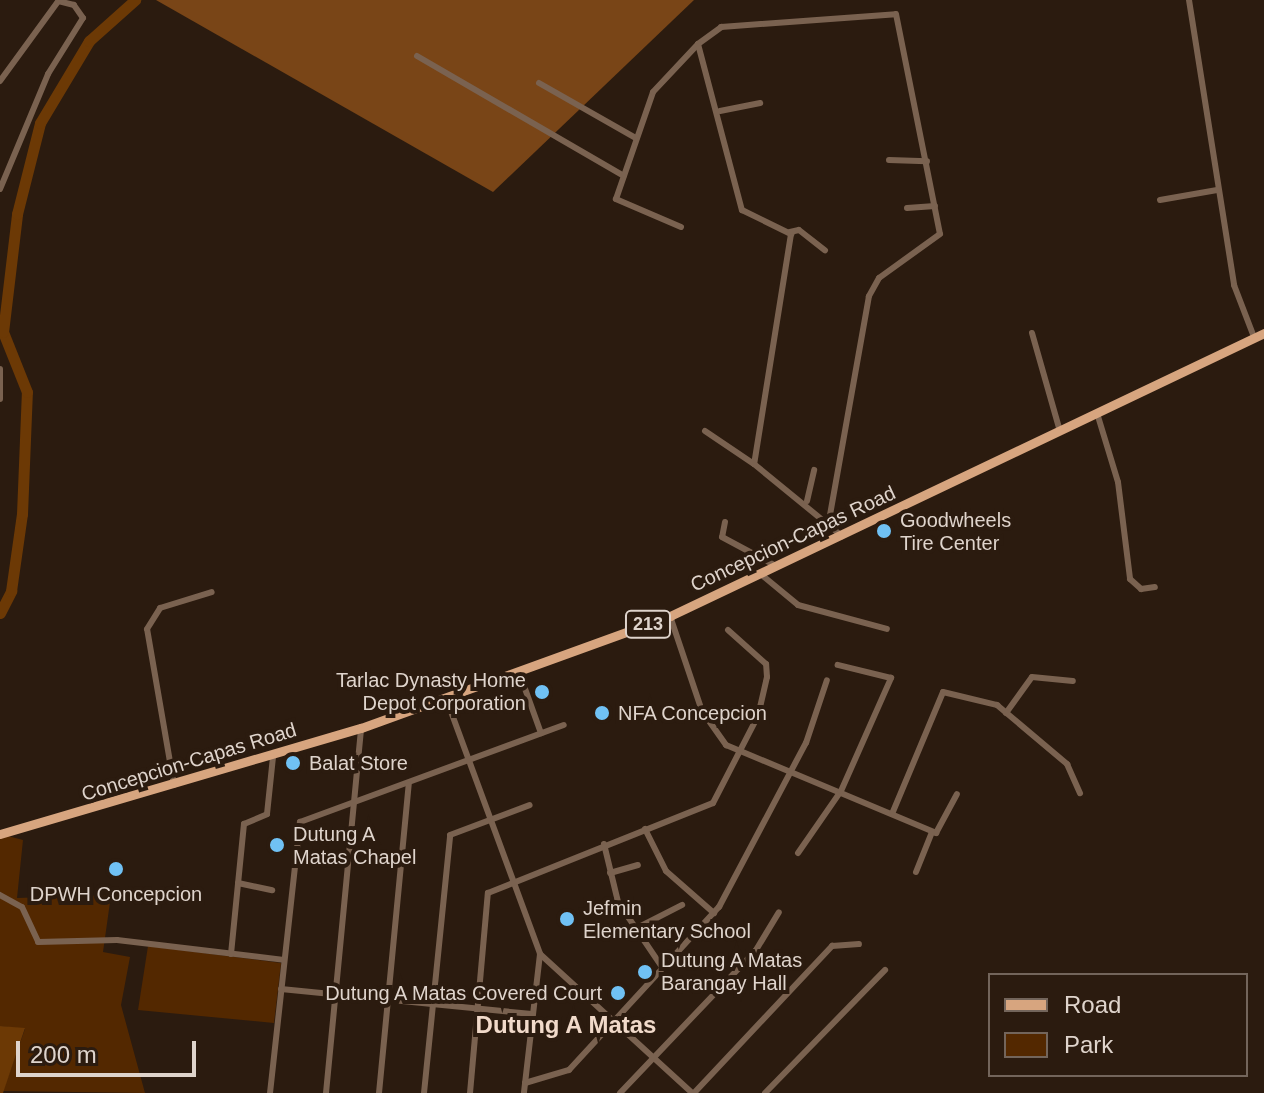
<!DOCTYPE html>
<style>
body{margin:0}
#map{position:relative;width:1264px;height:1093px;overflow:hidden;background:#2b1b0f;font-family:Arial,sans-serif}
div>[style]{position:absolute}
[style*='--x']{left:calc(var(--x)*1px);top:calc(var(--y)*1px);width:calc(var(--w)*1px);rotate:calc(var(--a)*1deg)}
.green>*{inset:0;background:#532800}
.forest>*{inset:0;background:#794517}
.water>*{inset:0;background:#6c3905}
.river>*{height:11px;margin:-5.5px;padding:0 5.5px;transform-origin:5.5px;border-radius:5.5px;background:#6c3905}
.street>*{height:6px;margin:-3px;padding:0 3px;transform-origin:3px;border-radius:3px;background:#7a6250}
.primary>*{height:9px;margin:-4.5px;padding:0 4.5px;transform-origin:4.5px;border-radius:4.5px;background:#d7a57f}
.dots>*{width:22px;height:22px;translate:-50% -50%;box-sizing:border-box;border:4px solid #2b1b0f;border-radius:50%}
span{translate:-50% -50%;white-space:nowrap;text-align:center;line-height:1.15;-webkit-text-stroke:8px #2b1b0f;paint-order:stroke}
.shield-label span{padding:2px 6px;background:#2b1b0f;border:2px solid;border-radius:6px;-webkit-text-stroke-width:0}
.shield-label{font-size:18px;color:#dfd4cc;font-weight:700}
.poi-label{font-size:20px;color:#dfd4cc}
.left{translate:0 -50%;text-align:left}
.right{translate:-100% -50%;text-align:right}
.street-label{font-size:20px;color:#dfd4cc}
.quarter-label{font-size:24px;color:#f1daca;font-weight:700}
.legend{position:absolute;left:988px;top:973px;width:260px;height:104px;box-sizing:border-box;background:#2b1b0f;border:2px solid #73655b;margin:0;padding:10px 14px;list-style:none;font-size:24px;color:#dfd4cc}
.legend li{display:flex;align-items:center;gap:16px;height:40px}
.legend b{width:40px;border:2px solid #73655b}
.scale{position:absolute;left:16px;top:1041px;width:180px;height:36px;box-sizing:border-box;border:4px solid #dfd4cc;border-top:0;padding-left:10px;font-size:24px;line-height:28px;white-space:nowrap;color:#dfd4cc;-webkit-text-stroke:6px #2b1b0f;paint-order:stroke}
</style>
<div id="map">
<div class="green">
<i style="clip-path:polygon(0 834px,23px 840px,17px 898px,111px 895px,103px 952px,130px 957px,121px 1005px,145px 1093px,3px 1091px,25px 1029px,0 1026px)"></i>
<i style="clip-path:polygon(148px 946px,281px 963px,274px 1023px,138px 1010px)"></i>
</div>
<div class="forest">
<i style="clip-path:polygon(156px 0,694px 0,493px 192px)"></i>
</div>
<div class="water">
<i style="clip-path:polygon(0 1026px,25px 1028px,3px 1093px,0 1093px)"></i>
</div>
<div class="river">
<i style="--x:0;--y:613;--w:25;--a:-63"></i>
<i style="--x:11;--y:591;--w:78;--a:-81.9"></i>
<i style="--x:22;--y:514;--w:122;--a:-87.7"></i>
<i style="--x:27;--y:392;--w:65;--a:-111.8"></i>
<i style="--x:3;--y:332;--w:119;--a:-83.2"></i>
<i style="--x:17;--y:214;--w:94;--a:-75.8"></i>
<i style="--x:40;--y:123;--w:96;--a:-59.1"></i>
<i style="--x:89;--y:41;--w:62;--a:-41.7"></i>
</div>
<div class="street">
<i style="--x:1189;--y:0;--w:289;--a:81"></i>
<i style="--x:1234;--y:285;--w:56;--a:69"></i>
<i style="--x:698;--y:44;--w:29;--a:-36"></i>
<i style="--x:721;--y:27;--w:175;--a:-4.2"></i>
<i style="--x:896;--y:14;--w:224;--a:78.7"></i>
<i style="--x:940;--y:234;--w:75;--a:144.2"></i>
<i style="--x:879;--y:278;--w:21;--a:119"></i>
<i style="--x:869;--y:296;--w:229;--a:100.1"></i>
<i style="--x:417;--y:56;--w:239;--a:30.1"></i>
<i style="--x:0;--y:81;--w:100;--a:-53.9"></i>
<i style="--x:539;--y:83;--w:112;--a:29.6"></i>
<i style="--x:720;--y:111;--w:41;--a:-11.3"></i>
<i style="--x:889;--y:160;--w:38;--a:2"></i>
<i style="--x:0;--y:189;--w:125;--a:-67.3"></i>
<i style="--x:48;--y:74;--w:66;--a:-58"></i>
<i style="--x:83;--y:18;--w:16;--a:-125"></i>
<i style="--x:74;--y:5;--w:16;--a:-166"></i>
<i style="--x:1160;--y:200;--w:58;--a:-10"></i>
<i style="--x:907;--y:208;--w:28;--a:-4"></i>
<i style="--x:681;--y:227;--w:71;--a:-156.7"></i>
<i style="--x:616;--y:199;--w:113;--a:-70.9"></i>
<i style="--x:653;--y:92;--w:66;--a:-46.8"></i>
<i style="--x:698;--y:44;--w:172;--a:75.2"></i>
<i style="--x:742;--y:210;--w:55;--a:26.1"></i>
<i style="--x:791;--y:234;--w:233;--a:99.1"></i>
<i style="--x:754;--y:464;--w:114;--a:39.3"></i>
<i style="--x:790;--y:232;--w:9;--a:-13"></i>
<i style="--x:799;--y:230;--w:33;--a:38"></i>
<i style="--x:1032;--y:333;--w:102;--a:74.1"></i>
<i style="--x:0;--y:369;--w:30;--a:90"></i>
<i style="--x:1097;--y:413;--w:72;--a:73.1"></i>
<i style="--x:1118;--y:482;--w:98;--a:82.9"></i>
<i style="--x:1130;--y:579;--w:15;--a:42"></i>
<i style="--x:1141;--y:589;--w:14;--a:-8"></i>
<i style="--x:705;--y:431;--w:59;--a:34"></i>
<i style="--x:807;--y:501;--w:32;--a:-77"></i>
<i style="--x:725;--y:522;--w:15;--a:101"></i>
<i style="--x:722;--y:537;--w:61;--a:28.2"></i>
<i style="--x:763;--y:576;--w:45;--a:39.6"></i>
<i style="--x:798;--y:605;--w:92;--a:15.1"></i>
<i style="--x:670;--y:616;--w:100;--a:71.4"></i>
<i style="--x:702;--y:711;--w:42;--a:54.8"></i>
<i style="--x:726;--y:745;--w:228;--a:22.7"></i>
<i style="--x:936;--y:833;--w:44;--a:-61.7"></i>
<i style="--x:519;--y:672;--w:65;--a:70.2"></i>
<i style="--x:446;--y:698;--w:273;--a:69.8"></i>
<i style="--x:540;--y:954;--w:140;--a:96.6"></i>
<i style="--x:1006;--y:713;--w:44;--a:-54.2"></i>
<i style="--x:1032;--y:677;--w:41;--a:5.6"></i>
<i style="--x:174;--y:785;--w:158;--a:-99.8"></i>
<i style="--x:147;--y:629;--w:25;--a:-58"></i>
<i style="--x:160;--y:608;--w:54;--a:-17.1"></i>
<i style="--x:892;--y:814;--w:132;--a:-67.3"></i>
<i style="--x:943;--y:692;--w:56;--a:13.5"></i>
<i style="--x:997;--y:705;--w:92;--a:40.1"></i>
<i style="--x:1067;--y:764;--w:32;--a:66"></i>
<i style="--x:645;--y:829;--w:47;--a:63.4"></i>
<i style="--x:666;--y:871;--w:64;--a:41.2"></i>
<i style="--x:604;--y:844;--w:60;--a:76.4"></i>
<i style="--x:618;--y:902;--w:78;--a:55.9"></i>
<i style="--x:798;--y:853;--w:75;--a:-55.3"></i>
<i style="--x:841;--y:791;--w:124;--a:-66.1"></i>
<i style="--x:891;--y:678;--w:55;--a:-166.2"></i>
<i style="--x:916;--y:872;--w:43;--a:-68.2"></i>
<i style="--x:610;--y:873;--w:29;--a:-16"></i>
<i style="--x:238;--y:883;--w:35;--a:12"></i>
<i style="--x:0;--y:895;--w:25;--a:29"></i>
<i style="--x:22;--y:907;--w:38;--a:65"></i>
<i style="--x:38;--y:942;--w:79;--a:-1.5"></i>
<i style="--x:117;--y:940;--w:168;--a:6.8"></i>
<i style="--x:635;--y:929;--w:53;--a:-27.1"></i>
<i style="--x:231;--y:954;--w:131;--a:-84.3"></i>
<i style="--x:244;--y:824;--w:25;--a:-23"></i>
<i style="--x:267;--y:814;--w:57;--a:-84"></i>
<i style="--x:540;--y:954;--w:206;--a:42.4"></i>
<i style="--x:281;--y:989;--w:252;--a:5.7"></i>
<i style="--x:525;--y:1083;--w:46;--a:-16.5"></i>
<i style="--x:569;--y:1070;--w:222;--a:-47.4"></i>
<i style="--x:719;--y:907;--w:186;--a:-62.1"></i>
<i style="--x:806;--y:743;--w:66;--a:-71.6"></i>
<i style="--x:270;--y:1093;--w:273;--a:-83.7"></i>
<i style="--x:300;--y:822;--w:281;--a:-20.2"></i>
<i style="--x:326;--y:1093;--w:367;--a:-84.5"></i>
<i style="--x:379;--y:1093;--w:310;--a:-84.5"></i>
<i style="--x:424;--y:1093;--w:259;--a:-84.2"></i>
<i style="--x:450;--y:835;--w:85;--a:-20.6"></i>
<i style="--x:470;--y:1093;--w:201;--a:-84.9"></i>
<i style="--x:488;--y:893;--w:242;--a:-21.8"></i>
<i style="--x:713;--y:803;--w:98;--a:-62.7"></i>
<i style="--x:758;--y:716;--w:40;--a:-77"></i>
<i style="--x:767;--y:677;--w:13;--a:-94"></i>
<i style="--x:766;--y:664;--w:51;--a:-138.2"></i>
<i style="--x:620;--y:1093;--w:197;--a:-46.4"></i>
<i style="--x:756;--y:950;--w:44;--a:-58.8"></i>
<i style="--x:694;--y:1093;--w:202;--a:-46.8"></i>
<i style="--x:832;--y:946;--w:27;--a:-4"></i>
<i style="--x:765;--y:1093;--w:172;--a:-45.7"></i>
</div>
<div class="primary">
<i style="--x:0;--y:834;--w:376;--a:-16.4"></i>
<i style="--x:361;--y:728;--w:329;--a:-19.9"></i>
<i style="--x:670;--y:616;--w:658;--a:-25.47"></i>
</div>
<div class="dots">
<i style="left:884px;top:531px;background:#70c1f4"></i>
<i style="left:542px;top:692px;background:#70c1f4"></i>
<i style="left:602px;top:713px;background:#70c1f4"></i>
<i style="left:293px;top:763px;background:#70c1f4"></i>
<i style="left:277px;top:845px;background:#70c1f4"></i>
<i style="left:116px;top:869px;background:#70c1f4"></i>
<i style="left:567px;top:919px;background:#70c1f4"></i>
<i style="left:645px;top:972px;background:#70c1f4"></i>
<i style="left:618px;top:993px;background:#70c1f4"></i>
</div>
<div class="shield-label">
<span style="left:648px;top:624px">213</span>
</div>
<div class="poi-label">
<span class="left" style="left:900px;top:532px">Goodwheels<br>Tire Center</span>
<span class="right" style="left:526px;top:692px">Tarlac Dynasty Home<br>Depot Corporation</span>
<span class="left" style="left:618px;top:713px">NFA Concepcion</span>
<span class="left" style="left:309px;top:763px">Balat Store</span>
<span class="left" style="left:293px;top:846px">Dutung A<br>Matas Chapel</span>
<span style="left:116px;top:894px">DPWH Concepcion</span>
<span class="left" style="left:583px;top:920px">Jefmin<br>Elementary School</span>
<span class="left" style="left:661px;top:972px">Dutung A Matas<br>Barangay Hall</span>
<span class="right" style="left:602px;top:993px">Dutung A Matas Covered Court</span>
</div>
<div class="street-label">
<span style="left:793px;top:539px;rotate:-25deg">Concepcion-Capas Road</span>
<span style="left:189px;top:762px;rotate:-17deg">Concepcion-Capas Road</span>
</div>
<div class="quarter-label">
<span style="left:566px;top:1025px">Dutung A Matas</span>
</div>
<ul class="legend">
<li><b style="height:10px;background:#d7a57f"></b>Road</li>
<li><b style="height:22px;background:#532800"></b>Park</li>
</ul>
<div class="scale">200 m</div>
</div>
